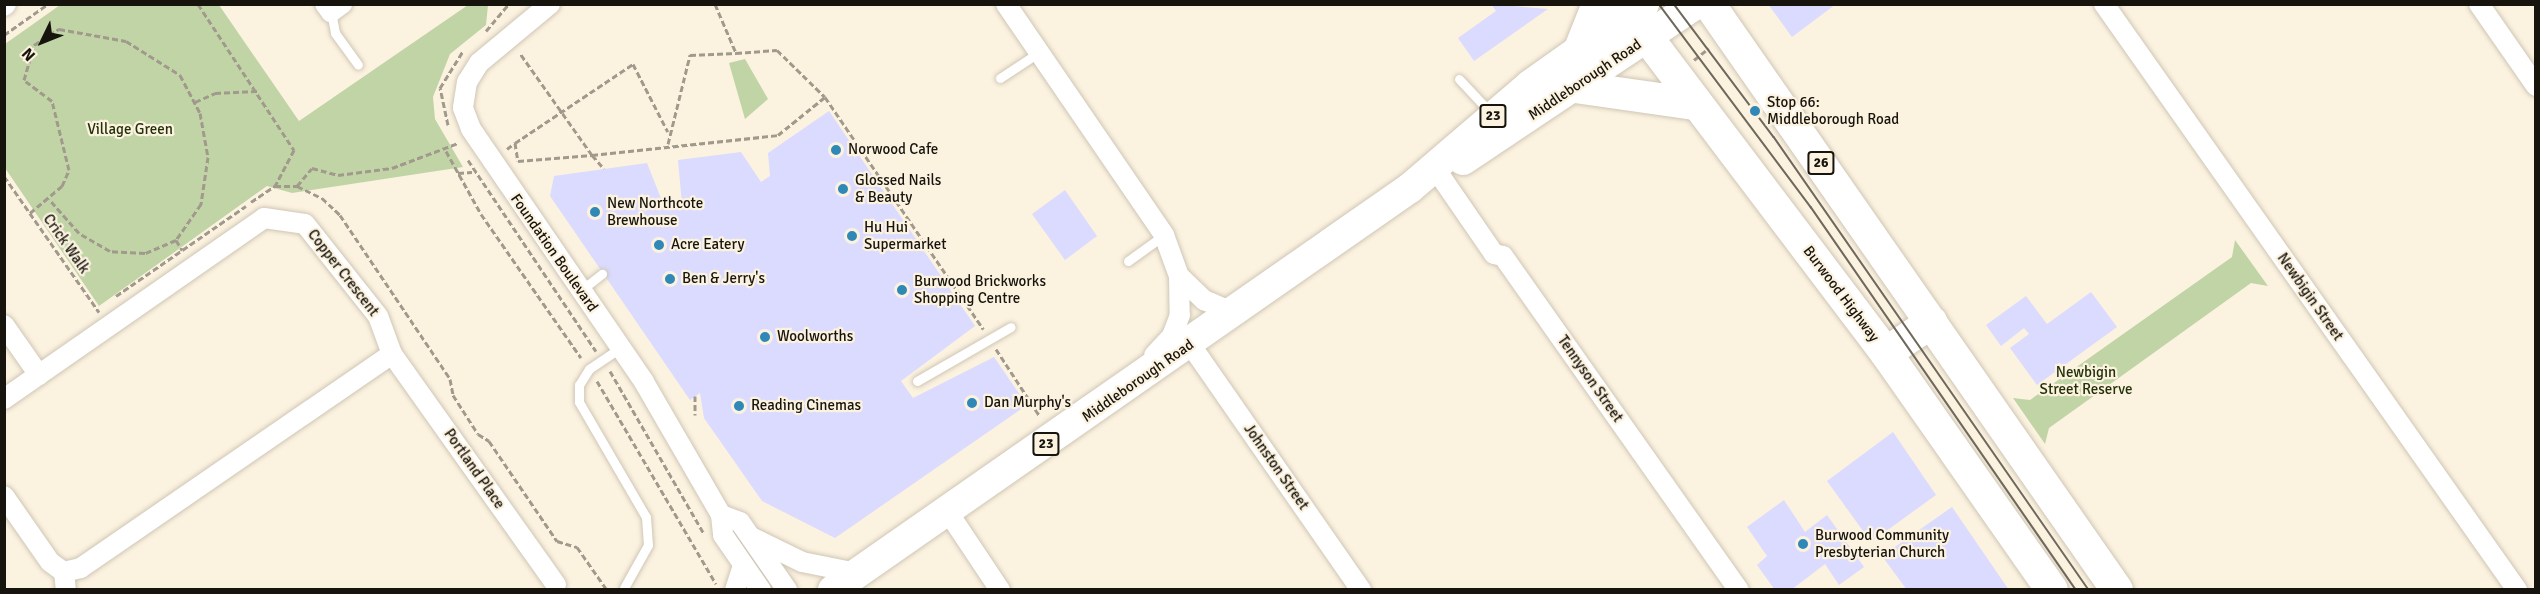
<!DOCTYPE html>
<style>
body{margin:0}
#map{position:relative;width:2540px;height:594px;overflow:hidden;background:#fcf2e0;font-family:Signika,sans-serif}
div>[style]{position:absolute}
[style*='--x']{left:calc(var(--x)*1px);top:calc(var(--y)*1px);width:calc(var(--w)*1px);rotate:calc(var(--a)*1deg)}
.green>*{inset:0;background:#c0d4a6}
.building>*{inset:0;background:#dadbfe}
.path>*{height:3px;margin-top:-1.5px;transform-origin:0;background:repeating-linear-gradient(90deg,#a19a8c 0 6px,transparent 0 9px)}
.roads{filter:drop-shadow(0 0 2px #cfc6b5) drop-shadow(0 0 2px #cfc6b5)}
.service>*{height:9px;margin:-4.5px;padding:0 4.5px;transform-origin:4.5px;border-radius:4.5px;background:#fff}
.minor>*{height:20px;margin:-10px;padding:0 10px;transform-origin:10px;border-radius:10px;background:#fff}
.primary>*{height:30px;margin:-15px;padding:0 15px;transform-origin:15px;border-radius:15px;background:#fff}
.trunk>*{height:32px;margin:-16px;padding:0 16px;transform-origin:16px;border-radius:16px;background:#fff}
.tram>*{height:1.5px;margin:-0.75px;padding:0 0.75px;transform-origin:0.75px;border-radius:0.75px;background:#6e685d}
.dots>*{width:16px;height:16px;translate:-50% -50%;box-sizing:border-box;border:3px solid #fcf2e0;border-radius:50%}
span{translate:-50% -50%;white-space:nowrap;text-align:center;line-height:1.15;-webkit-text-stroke:4.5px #fcf2e0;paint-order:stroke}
.shield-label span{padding:2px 4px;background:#fcf2e0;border:2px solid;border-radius:4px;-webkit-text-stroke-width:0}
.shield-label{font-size:14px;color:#17140d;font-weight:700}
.street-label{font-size:15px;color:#17140d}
.poi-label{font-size:15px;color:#17140d}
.left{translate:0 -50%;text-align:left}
.park-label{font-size:15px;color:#223107}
.frame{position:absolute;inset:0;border:6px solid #17140d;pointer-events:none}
.north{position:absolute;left:12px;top:12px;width:60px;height:60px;-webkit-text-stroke:4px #fcf2e0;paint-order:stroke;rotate:227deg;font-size:16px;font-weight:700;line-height:24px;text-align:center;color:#17140d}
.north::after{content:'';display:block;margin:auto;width:21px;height:27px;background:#17140d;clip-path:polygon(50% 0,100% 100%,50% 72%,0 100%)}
</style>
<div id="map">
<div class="green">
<i style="clip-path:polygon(60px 5px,219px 5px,299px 121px,468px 5px,488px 5px,486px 25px,450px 54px,433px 97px,435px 119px,463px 167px,292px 193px,267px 186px,99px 306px,5px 168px,5px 44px)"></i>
<i style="clip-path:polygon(745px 59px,768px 99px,745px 119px,729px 63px)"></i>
<i style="clip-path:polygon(2235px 240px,2268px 286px,2251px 283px,2049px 428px,2045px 444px,2013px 398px,2030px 400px,2232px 257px)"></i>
</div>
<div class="building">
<i style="clip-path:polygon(1491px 4px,1548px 9px,1474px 61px,1458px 38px,1496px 11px)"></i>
<i style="clip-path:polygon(1768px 4px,1836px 4px,1792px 37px)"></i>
<i style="clip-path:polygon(829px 111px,975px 326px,901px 381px,913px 398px,994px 357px,1027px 405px,835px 538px,762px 501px,704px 418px,700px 393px,690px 400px,550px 196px,554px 176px,647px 163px,664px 206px,682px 204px,678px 160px,741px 152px,761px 182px,770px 176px,768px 153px)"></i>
<i style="clip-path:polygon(1065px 190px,1097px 236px,1065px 260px,1032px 214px)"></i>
<i style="clip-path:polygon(2091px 292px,2117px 327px,2037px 385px,2010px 348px,2029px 334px,2024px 328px,2001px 346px,1986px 325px,2026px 296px,2047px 324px)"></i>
<i style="clip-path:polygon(1893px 432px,1936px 495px,1871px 542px,1827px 481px)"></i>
<i style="clip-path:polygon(1784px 500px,1805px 532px,1827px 515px,1864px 567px,1839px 585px,1825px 564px,1791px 590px,1775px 590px,1757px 565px,1767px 556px,1747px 527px)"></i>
<i style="clip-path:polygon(1952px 507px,2009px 590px,1907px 590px,1882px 556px)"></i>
</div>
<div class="path">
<i style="--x:198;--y:4;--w:175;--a:56.7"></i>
<i style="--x:294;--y:150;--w:41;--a:117.8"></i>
<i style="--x:715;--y:4;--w:53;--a:66.8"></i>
<i style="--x:736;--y:53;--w:41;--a:-4.2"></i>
<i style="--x:777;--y:50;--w:67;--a:44.4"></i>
<i style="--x:486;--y:31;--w:35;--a:-50"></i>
<i style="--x:4;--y:35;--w:54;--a:-35.2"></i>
<i style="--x:1694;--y:60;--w:19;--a:-39"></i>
<i style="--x:195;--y:102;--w:22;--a:-24"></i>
<i style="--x:215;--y:93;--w:42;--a:-2.7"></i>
<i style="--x:448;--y:125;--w:38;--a:-102"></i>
<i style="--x:440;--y:88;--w:44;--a:-58.1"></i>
<i style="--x:515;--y:143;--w:142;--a:-33.8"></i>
<i style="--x:633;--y:64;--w:76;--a:62.8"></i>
<i style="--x:668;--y:144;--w:92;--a:-76.1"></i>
<i style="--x:690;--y:55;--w:46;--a:-2.5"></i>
<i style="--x:507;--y:149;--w:10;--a:-37"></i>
<i style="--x:515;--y:143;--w:18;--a:81"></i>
<i style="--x:518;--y:161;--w:74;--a:-4.6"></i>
<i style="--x:592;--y:155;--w:126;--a:-125.3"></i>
<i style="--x:446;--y:151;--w:72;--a:60.9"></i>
<i style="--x:481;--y:214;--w:175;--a:55.2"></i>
<i style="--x:592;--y:155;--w:187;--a:-6.1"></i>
<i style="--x:778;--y:135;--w:60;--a:-39"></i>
<i style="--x:825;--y:97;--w:281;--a:55.7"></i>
<i style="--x:592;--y:155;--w:18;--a:49"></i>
<i style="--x:468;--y:160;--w:230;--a:56.2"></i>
<i style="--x:458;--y:173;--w:14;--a:-4"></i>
<i style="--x:4;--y:176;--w:166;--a:55.1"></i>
<i style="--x:297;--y:186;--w:28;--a:26"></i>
<i style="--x:322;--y:198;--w:25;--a:43"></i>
<i style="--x:340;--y:215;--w:197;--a:56.1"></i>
<i style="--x:450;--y:379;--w:16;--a:79"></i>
<i style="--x:453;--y:395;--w:46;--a:57.3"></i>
<i style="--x:478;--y:434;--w:13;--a:32"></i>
<i style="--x:489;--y:441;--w:121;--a:55.8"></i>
<i style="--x:557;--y:541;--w:21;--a:17"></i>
<i style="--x:577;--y:547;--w:52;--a:55.1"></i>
<i style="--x:251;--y:202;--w:29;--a:-34"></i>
<i style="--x:275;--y:186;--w:22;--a:0"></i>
<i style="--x:297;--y:186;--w:23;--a:-50"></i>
<i style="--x:312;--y:168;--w:27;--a:15"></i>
<i style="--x:338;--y:175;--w:54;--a:-7.4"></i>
<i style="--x:392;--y:168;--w:71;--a:-20.7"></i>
<i style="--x:30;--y:213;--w:42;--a:-40.2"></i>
<i style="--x:62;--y:186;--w:17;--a:-66"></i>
<i style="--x:69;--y:170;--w:71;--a:-103.8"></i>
<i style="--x:52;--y:101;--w:35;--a:-143"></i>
<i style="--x:24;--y:80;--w:36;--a:-74"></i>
<i style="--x:34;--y:45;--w:30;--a:-33"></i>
<i style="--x:59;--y:29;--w:68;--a:10.2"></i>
<i style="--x:126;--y:41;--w:64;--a:32.2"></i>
<i style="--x:180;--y:75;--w:43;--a:62.2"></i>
<i style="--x:200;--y:113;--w:45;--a:79.7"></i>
<i style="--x:208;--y:157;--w:48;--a:98.5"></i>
<i style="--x:201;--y:204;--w:44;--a:124.8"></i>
<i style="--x:176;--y:240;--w:34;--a:157"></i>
<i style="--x:145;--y:253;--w:35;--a:-177"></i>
<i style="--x:110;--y:251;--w:36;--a:-150"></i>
<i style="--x:79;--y:233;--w:45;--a:-131.4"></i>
<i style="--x:176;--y:240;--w:12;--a:59"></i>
<i style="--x:116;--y:296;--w:158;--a:-34.7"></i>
<i style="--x:996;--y:349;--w:79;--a:56.9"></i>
<i style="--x:610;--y:371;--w:188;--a:60"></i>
<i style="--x:597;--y:381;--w:235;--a:59.6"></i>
<i style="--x:695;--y:396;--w:19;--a:90"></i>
</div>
<div class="roads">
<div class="service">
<i style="--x:331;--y:12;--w:21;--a:79"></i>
<i style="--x:335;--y:33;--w:39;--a:54"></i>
<i style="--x:1000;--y:78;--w:45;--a:-33.3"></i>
<i style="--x:1459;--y:79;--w:45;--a:46.8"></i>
<i style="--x:1128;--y:261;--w:44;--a:-35.8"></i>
<i style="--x:580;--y:291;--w:28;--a:-38"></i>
<i style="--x:620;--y:348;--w:37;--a:146"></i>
<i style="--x:589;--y:369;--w:19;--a:122"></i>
<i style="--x:579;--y:385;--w:17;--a:90"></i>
<i style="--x:579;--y:402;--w:133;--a:59.8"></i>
<i style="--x:646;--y:517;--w:28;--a:86"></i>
<i style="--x:648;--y:545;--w:49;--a:119.2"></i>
<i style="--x:917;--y:381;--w:108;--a:-29.9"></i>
</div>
<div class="minor">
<i style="--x:325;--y:4;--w:10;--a:53"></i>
<i style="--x:331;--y:12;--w:14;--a:-36"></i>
<i style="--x:550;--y:4;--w:92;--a:140.3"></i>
<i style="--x:479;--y:63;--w:22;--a:122"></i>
<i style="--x:467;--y:82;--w:26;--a:99"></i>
<i style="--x:463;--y:108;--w:22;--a:69"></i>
<i style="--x:471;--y:129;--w:306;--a:55.6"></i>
<i style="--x:644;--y:382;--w:154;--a:59.9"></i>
<i style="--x:721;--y:515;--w:20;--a:84"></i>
<i style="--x:723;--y:535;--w:67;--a:55.4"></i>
<i style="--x:1006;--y:4;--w:280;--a:55.6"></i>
<i style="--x:1164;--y:235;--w:44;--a:69.9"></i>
<i style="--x:1179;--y:276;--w:39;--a:89"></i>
<i style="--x:1180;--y:315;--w:22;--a:111"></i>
<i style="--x:1172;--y:336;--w:26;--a:133"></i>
<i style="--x:2104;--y:4;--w:717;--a:54.82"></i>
<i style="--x:2479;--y:4;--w:100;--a:55.2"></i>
<i style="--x:4;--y:6;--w:3;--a:-45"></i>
<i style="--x:1439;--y:174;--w:97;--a:55.5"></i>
<i style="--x:1494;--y:254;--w:9;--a:13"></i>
<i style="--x:1503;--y:256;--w:409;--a:54.8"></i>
<i style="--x:1179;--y:276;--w:35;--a:44"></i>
<i style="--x:1204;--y:300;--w:33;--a:23"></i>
<i style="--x:4;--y:325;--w:61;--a:55"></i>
<i style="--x:1190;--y:344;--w:300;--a:55.2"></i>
<i style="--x:392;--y:354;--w:283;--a:54.6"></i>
<i style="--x:4;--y:399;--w:317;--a:-34.8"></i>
<i style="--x:264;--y:218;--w:41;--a:8.3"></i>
<i style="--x:305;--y:224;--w:117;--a:51.6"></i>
<i style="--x:378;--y:316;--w:40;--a:69.8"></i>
<i style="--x:392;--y:354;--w:378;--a:145.5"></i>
<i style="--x:81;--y:568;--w:17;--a:167"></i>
<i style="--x:4;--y:496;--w:80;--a:55.1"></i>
<i style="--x:50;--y:562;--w:17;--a:36"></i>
<i style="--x:64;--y:572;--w:18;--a:84"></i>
<i style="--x:948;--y:512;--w:94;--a:56.3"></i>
<i style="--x:721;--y:515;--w:20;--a:20"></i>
<i style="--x:740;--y:522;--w:83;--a:55.3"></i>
<i style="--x:751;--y:537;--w:57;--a:26.1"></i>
<i style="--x:802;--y:562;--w:56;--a:11.3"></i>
<i style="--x:735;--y:590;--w:26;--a:-72"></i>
</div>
<div class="primary">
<i style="--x:1463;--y:160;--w:280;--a:-33.8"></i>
<i style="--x:833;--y:590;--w:703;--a:-34.87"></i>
<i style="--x:1410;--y:188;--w:158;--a:-40.6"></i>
<i style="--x:1530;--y:85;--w:140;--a:-35.4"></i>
</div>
<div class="trunk">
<i style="--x:1622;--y:4;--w:438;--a:52.9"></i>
<i style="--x:1886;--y:353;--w:289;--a:55"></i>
<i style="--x:1709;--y:4;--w:714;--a:55.15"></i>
<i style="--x:1580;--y:49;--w:48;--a:-68.2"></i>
<i style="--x:1575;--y:87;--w:120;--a:8.1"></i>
<i style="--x:1886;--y:353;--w:55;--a:-34"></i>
</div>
</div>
<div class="tram">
<i style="--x:1659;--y:4;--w:254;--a:53.2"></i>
<i style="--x:1811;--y:207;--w:466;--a:55.3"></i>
<i style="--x:1674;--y:4;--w:166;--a:53.1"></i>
<i style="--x:1774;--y:137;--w:552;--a:55.19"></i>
</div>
<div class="dots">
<i style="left:1755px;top:111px;background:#2f88b6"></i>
<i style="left:836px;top:150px;background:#2f88b6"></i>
<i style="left:843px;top:189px;background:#2f88b6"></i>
<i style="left:595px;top:212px;background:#2f88b6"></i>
<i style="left:852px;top:236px;background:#2f88b6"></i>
<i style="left:659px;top:245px;background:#2f88b6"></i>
<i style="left:670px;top:279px;background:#2f88b6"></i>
<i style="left:902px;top:290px;background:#2f88b6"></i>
<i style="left:765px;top:337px;background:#2f88b6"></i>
<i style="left:972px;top:403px;background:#2f88b6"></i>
<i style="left:739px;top:406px;background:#2f88b6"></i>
<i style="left:1803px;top:544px;background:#2f88b6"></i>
</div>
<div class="shield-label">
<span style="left:1493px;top:116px">23</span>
<span style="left:1821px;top:163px">26</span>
<span style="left:1046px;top:444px">23</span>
</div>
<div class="street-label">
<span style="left:1585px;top:80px;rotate:-34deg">Middleborough Road</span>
<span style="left:66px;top:244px;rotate:55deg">Crick Walk</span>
<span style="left:554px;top:253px;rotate:55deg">Foundation Boulevard</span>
<span style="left:343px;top:273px;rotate:52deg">Copper Crescent</span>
<span style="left:1841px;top:294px;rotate:53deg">Burwood Highway</span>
<span style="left:2310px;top:297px;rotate:55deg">Newbigin Street</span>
<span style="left:1590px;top:379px;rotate:55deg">Tennyson Street</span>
<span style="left:1138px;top:381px;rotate:-35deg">Middleborough Road</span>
<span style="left:1276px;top:467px;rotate:55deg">Johnston Street</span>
<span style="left:474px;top:469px;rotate:55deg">Portland Place</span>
</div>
<div class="poi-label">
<span class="left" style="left:1767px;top:111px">Stop 66:<br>Middleborough Road</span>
<span class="left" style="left:848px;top:150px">Norwood Cafe</span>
<span class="left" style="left:855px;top:189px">Glossed Nails<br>&amp; Beauty</span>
<span class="left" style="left:607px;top:212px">New Northcote<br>Brewhouse</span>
<span class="left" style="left:864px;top:236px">Hu Hui<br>Supermarket</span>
<span class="left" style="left:671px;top:245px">Acre Eatery</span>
<span class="left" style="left:682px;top:279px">Ben &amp; Jerry's</span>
<span class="left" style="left:914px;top:290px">Burwood Brickworks<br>Shopping Centre</span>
<span class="left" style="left:777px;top:337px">Woolworths</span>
<span class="left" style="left:984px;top:403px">Dan Murphy's</span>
<span class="left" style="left:751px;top:406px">Reading Cinemas</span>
<span class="left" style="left:1815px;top:544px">Burwood Community<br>Presbyterian Church</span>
</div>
<div class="park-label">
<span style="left:130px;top:130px">Village Green</span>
<span style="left:2086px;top:381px">Newbigin<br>Street Reserve</span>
</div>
<div class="frame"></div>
<div class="north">N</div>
</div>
